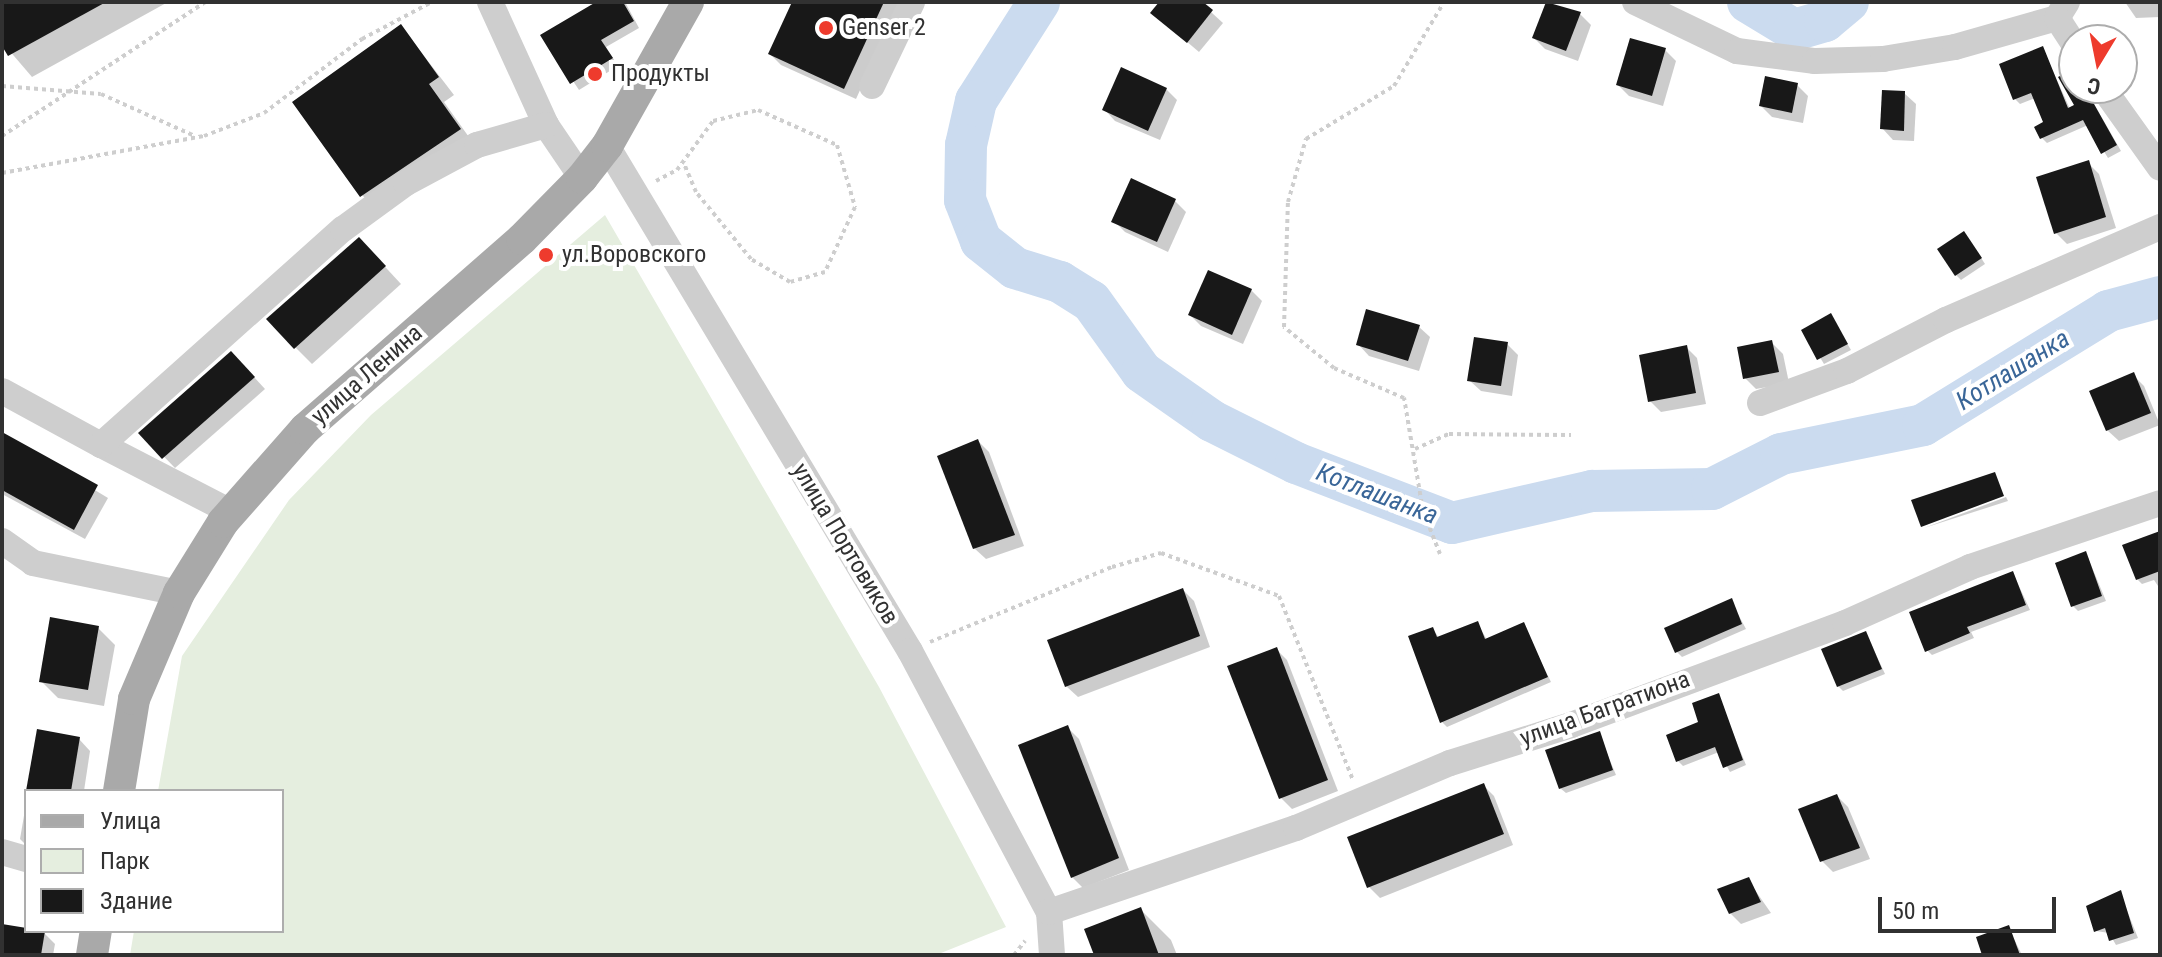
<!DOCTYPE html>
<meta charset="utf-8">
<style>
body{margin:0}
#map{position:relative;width:2162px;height:957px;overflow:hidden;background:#fff;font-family:"Roboto Condensed",sans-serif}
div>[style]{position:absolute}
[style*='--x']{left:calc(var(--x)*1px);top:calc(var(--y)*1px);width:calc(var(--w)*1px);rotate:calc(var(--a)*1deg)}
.green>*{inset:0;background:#e5eedf}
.shadow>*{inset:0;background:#0003}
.river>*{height:42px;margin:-21px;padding:0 21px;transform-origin:21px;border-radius:21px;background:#cbdbef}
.building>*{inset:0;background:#181818}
.path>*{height:4px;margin-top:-2px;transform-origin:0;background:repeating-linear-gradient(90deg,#cecece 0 4px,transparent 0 8px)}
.minor>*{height:26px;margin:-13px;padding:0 13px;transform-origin:13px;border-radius:13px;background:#cecece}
.major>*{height:32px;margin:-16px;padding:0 16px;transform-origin:16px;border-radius:16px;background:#a9a9a9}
.dots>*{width:22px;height:22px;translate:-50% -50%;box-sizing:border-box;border:4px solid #fff;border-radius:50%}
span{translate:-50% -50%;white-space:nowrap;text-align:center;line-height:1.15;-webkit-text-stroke:8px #fff;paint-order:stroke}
.poi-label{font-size:24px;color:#313131}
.left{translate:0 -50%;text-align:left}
.street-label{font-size:24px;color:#313131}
.water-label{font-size:26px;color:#3a6698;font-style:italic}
.frame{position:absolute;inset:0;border:4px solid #313131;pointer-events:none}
.legend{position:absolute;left:24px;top:789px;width:260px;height:144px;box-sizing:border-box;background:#fff;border:2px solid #adadad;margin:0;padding:10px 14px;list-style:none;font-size:24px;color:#313131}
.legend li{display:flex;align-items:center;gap:16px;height:40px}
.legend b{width:40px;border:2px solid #adadad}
.north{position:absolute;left:2058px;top:24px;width:80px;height:80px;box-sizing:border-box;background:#fff;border:2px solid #adadad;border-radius:50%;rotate:190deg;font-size:22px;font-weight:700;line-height:32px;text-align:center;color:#313131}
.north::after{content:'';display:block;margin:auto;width:28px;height:36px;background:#ee3b2d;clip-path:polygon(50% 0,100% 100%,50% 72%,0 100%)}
.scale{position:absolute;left:1878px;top:897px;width:178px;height:36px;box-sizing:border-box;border:4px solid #313131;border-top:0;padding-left:10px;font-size:24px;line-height:28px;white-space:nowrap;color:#313131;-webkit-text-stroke:6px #fff;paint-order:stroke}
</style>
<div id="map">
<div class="green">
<i style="clip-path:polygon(605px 215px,879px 687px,1006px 927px,936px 955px,130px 955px,134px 931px,282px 931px,282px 791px,158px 791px,182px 656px,289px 500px,371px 415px)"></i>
</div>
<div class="shadow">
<i style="clip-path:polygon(2px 2px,168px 2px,32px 77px,2px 42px)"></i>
<i style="clip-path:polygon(599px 2px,625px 2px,639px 28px,606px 47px,618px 66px,579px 90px,543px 36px)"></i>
<i style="clip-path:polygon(794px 2px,900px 2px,856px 99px,781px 65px,770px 54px)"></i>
<i style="clip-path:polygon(1162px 2px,1200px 2px,1223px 23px,1199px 52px,1153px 13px)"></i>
<i style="clip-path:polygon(2125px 2px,2160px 2px,2160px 17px,2136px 18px)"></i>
<i style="clip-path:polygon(1580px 14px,1591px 25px,1578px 61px,1545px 49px,1534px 38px)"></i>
<i style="clip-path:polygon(401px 26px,454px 95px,444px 102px,476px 147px,379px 212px,362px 195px)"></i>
<i style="clip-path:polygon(2043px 49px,2070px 109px,2077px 105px,2061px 78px,2074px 72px,2074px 88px,2085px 88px,2121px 151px,2108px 158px,2088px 125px,2047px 143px,2042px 138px,2046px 122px,2035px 98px,2020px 104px,2015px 99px)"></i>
<i style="clip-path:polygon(1665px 50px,1676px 61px,1663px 106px,1629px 96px,1618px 85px)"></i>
<i style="clip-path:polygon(1797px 85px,1808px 96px,1803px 123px,1772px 117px,1761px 106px)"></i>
<i style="clip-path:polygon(1166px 89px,1177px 100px,1160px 140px,1115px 121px,1104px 109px)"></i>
<i style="clip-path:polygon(1904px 93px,1916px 104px,1914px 141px,1893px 140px,1882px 128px)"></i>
<i style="clip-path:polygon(2088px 163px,2099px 174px,2116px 228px,2067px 244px,2056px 233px)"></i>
<i style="clip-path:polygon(1132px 181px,1175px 201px,1186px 212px,1168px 252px,1125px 232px,1114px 221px)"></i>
<i style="clip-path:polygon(1969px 239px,1985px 264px,1961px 280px,1956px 275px)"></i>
<i style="clip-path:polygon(376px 257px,401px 284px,312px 364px,295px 347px)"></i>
<i style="clip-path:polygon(1251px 290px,1262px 301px,1243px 344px,1201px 326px,1190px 315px)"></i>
<i style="clip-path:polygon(1831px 316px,1851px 350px,1824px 364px,1804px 331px)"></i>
<i style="clip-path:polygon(1418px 326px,1430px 337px,1419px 371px,1369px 356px,1358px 344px)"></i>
<i style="clip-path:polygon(1772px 343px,1783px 354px,1789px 383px,1756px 389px,1745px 378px)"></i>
<i style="clip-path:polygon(1507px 344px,1518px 355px,1512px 396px,1481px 391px,1469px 380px)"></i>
<i style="clip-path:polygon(1686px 347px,1697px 358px,1706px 404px,1661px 412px,1650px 401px)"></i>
<i style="clip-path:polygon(242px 364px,265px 389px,175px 468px,141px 433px)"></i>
<i style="clip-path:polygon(2133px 375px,2144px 386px,2160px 425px,2119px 441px,2107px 430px)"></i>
<i style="clip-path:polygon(2px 434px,108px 498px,85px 539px,2px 494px)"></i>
<i style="clip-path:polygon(978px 441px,989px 452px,1024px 546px,986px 559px,974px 548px)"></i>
<i style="clip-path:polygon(2006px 497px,2008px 501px,1924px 528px)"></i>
<i style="clip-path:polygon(2160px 534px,2160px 589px,2154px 580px,2142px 584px,2137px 579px)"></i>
<i style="clip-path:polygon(2086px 553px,2106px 601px,2078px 611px,2073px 606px)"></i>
<i style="clip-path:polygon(2013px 573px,2030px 610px,1971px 632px,1974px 638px,1932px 655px,1927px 650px)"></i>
<i style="clip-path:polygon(1183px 590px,1194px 601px,1210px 647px,1078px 697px,1066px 686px)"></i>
<i style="clip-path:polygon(1731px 601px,1746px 629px,1682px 657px,1677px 652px)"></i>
<i style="clip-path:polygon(1478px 624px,1487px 640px,1523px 625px,1551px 682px,1447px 727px,1442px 722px,1433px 629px,1439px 638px)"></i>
<i style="clip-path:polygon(98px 628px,115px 645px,104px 706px,58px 698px,41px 681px)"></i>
<i style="clip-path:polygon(1866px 633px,1885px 674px,1843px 691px,1838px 686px)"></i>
<i style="clip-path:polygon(1276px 649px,1287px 660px,1338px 791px,1292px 809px,1281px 798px)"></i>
<i style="clip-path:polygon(1718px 696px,1746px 765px,1730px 772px,1719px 752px,1683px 766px,1678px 761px)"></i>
<i style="clip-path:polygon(1068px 728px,1079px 739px,1129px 870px,1083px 888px,1072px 877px)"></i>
<i style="clip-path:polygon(1599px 734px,1616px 775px,1566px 793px,1560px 788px)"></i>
<i style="clip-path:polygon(79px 739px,90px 751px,84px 791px,28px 791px)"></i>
<i style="clip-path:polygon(1483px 785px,1494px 796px,1513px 845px,1380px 898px,1368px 886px)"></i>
<i style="clip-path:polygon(1837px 796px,1848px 807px,1870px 859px,1833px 872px,1822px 861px)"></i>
<i style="clip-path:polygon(26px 804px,26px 845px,20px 839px)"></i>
<i style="clip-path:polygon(1748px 880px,1771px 913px,1741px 924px,1730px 913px)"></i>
<i style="clip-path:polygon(2120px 893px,2138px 938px,2116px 945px,2109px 933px,2096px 931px)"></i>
<i style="clip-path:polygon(1140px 909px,1171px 940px,1177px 955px,1097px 955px)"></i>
<i style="clip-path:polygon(2px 926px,44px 933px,55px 944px,53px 955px,2px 955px)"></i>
<i style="clip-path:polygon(2008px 927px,2022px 955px,1984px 955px)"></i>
</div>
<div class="river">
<i style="--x:1039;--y:2;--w:117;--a:122.5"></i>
<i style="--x:976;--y:101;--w:45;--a:102.8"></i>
<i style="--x:966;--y:145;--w:55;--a:91"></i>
<i style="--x:965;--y:200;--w:44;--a:68.7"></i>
<i style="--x:981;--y:241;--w:43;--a:38.5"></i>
<i style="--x:1015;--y:268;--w:47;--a:17.3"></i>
<i style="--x:1060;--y:282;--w:36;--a:32"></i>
<i style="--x:1091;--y:301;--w:87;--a:54.3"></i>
<i style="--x:1142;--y:372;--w:85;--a:35"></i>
<i style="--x:1212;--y:421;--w:94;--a:26.6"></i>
<i style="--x:1296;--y:463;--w:167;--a:21"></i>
<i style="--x:1452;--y:523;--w:144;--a:-12.9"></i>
<i style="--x:1592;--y:491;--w:120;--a:-1"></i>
<i style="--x:1712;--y:489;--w:77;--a:-26.9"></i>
<i style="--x:1781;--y:454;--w:145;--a:-11.5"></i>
<i style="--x:1923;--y:425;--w:217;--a:-31.6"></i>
<i style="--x:2108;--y:311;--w:54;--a:-15.1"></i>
<i style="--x:1748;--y:2;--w:54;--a:31.3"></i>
<i style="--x:1794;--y:30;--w:32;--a:-16"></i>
<i style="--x:1825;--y:21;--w:30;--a:-40"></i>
</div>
<div class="building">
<i style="clip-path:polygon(2px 2px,106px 2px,8px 56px,2px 46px)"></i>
<i style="clip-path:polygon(596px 2px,623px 2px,634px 21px,601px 40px,613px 58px,570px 84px,540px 35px)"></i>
<i style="clip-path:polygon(792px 2px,884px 2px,844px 89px,768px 54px)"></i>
<i style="clip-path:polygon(1159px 2px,1203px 2px,1213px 10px,1187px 43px,1150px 13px)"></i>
<i style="clip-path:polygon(1546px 2px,1581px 12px,1566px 51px,1532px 38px)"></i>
<i style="clip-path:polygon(401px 24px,439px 77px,429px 84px,461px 129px,360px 197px,292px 102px)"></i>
<i style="clip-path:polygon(1630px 38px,1666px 48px,1652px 96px,1616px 85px)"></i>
<i style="clip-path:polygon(2043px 46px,2068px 108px,2074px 105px,2058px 77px,2074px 69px,2074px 88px,2085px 88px,2117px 145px,2101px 154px,2083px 120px,2040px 139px,2034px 127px,2043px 122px,2031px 93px,2013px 100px,1999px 64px)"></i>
<i style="clip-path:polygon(1121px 67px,1167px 88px,1148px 131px,1102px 110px)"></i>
<i style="clip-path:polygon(1765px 76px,1798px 83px,1792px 113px,1759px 106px)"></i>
<i style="clip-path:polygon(1882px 90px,1905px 91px,1904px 131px,1880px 129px)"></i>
<i style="clip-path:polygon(2089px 160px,2106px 217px,2054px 234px,2036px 177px)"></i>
<i style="clip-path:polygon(1131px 178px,1176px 199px,1157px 242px,1111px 222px)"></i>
<i style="clip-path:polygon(1964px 231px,1982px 258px,1955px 276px,1937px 249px)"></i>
<i style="clip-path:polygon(359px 237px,386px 266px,294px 349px,266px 319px)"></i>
<i style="clip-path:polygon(1208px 270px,1252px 289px,1232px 335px,1188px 315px)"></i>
<i style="clip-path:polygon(1366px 309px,1420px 325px,1408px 361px,1356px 345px)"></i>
<i style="clip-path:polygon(1831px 313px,1848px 344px,1817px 360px,1801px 330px)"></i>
<i style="clip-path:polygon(1474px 337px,1508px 342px,1501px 386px,1467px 381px)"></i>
<i style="clip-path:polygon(1772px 340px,1779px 372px,1743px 379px,1737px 347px)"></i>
<i style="clip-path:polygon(1687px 345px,1696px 393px,1648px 402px,1639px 355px)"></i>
<i style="clip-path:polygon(231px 351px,255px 377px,162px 459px,138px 433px)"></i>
<i style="clip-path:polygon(2134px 372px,2151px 413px,2106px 431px,2089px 391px)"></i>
<i style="clip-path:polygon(2px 432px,98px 485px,74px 530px,2px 490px)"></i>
<i style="clip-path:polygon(978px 439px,1015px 535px,973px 549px,937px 456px)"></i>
<i style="clip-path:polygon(1995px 472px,2004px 496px,1921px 527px,1911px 500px)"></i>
<i style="clip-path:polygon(2160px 531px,2160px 571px,2136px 580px,2122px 545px)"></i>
<i style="clip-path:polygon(2086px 551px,2102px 596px,2071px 607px,2055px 563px)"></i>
<i style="clip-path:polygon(2013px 571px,2026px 605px,1967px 627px,1970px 633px,1925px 652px,1909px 612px)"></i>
<i style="clip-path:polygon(1183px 588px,1200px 636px,1065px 687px,1047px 640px)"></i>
<i style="clip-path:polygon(1732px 598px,1742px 624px,1675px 653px,1664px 628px)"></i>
<i style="clip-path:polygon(50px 617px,99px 626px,88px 690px,39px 682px)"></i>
<i style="clip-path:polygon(1478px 621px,1485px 639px,1524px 622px,1548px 677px,1440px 723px,1408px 636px,1433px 627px,1437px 637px)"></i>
<i style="clip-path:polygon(1866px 631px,1882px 669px,1837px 687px,1821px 649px)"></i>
<i style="clip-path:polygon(1277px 647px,1328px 780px,1279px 799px,1227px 666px)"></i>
<i style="clip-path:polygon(1719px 693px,1743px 760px,1723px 768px,1715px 747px,1676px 762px,1666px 735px,1698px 722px,1692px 703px)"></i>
<i style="clip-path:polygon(1068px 725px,1119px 858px,1071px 878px,1018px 745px)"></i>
<i style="clip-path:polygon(37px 729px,80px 737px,71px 791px,26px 791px)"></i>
<i style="clip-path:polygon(1600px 731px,1613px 770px,1559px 789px,1545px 750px)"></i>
<i style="clip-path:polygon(1484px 783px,1504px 834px,1367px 888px,1347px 837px)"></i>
<i style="clip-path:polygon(1837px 794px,1860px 848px,1820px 862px,1798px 809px)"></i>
<i style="clip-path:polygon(1749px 877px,1761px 902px,1729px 914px,1717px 889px)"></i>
<i style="clip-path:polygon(2121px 890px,2134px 933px,2109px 941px,2105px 928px,2094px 932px,2086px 906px)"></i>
<i style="clip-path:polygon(1141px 907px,1159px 955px,1094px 955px,1084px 929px)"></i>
<i style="clip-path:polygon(2px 924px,45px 931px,41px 955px,2px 955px)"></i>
<i style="clip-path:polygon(2009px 925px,2020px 955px,1982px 955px,1976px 937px)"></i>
</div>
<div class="path">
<i style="--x:2;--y:86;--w:99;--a:4.6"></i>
<i style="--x:101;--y:94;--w:103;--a:24.1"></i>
<i style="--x:2;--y:136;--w:243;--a:-33.4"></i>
<i style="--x:2;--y:173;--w:205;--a:-10.4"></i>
<i style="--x:204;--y:136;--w:64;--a:-21"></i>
<i style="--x:264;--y:113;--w:123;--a:-37.1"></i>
<i style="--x:362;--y:39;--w:79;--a:-27.9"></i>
<i style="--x:656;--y:181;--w:24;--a:-28"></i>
<i style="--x:677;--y:170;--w:61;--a:-53.7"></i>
<i style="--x:713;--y:121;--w:46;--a:-13.7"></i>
<i style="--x:758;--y:110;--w:86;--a:23.9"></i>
<i style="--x:837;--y:145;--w:65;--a:73.8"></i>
<i style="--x:855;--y:207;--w:72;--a:114.8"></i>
<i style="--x:825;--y:272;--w:36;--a:164"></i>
<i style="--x:790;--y:282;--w:45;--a:-149.5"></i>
<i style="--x:751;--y:259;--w:87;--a:-129.4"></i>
<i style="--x:696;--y:192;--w:33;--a:-113"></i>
<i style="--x:1415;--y:449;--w:37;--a:-24"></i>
<i style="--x:1449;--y:434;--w:122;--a:0.5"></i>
<i style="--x:1440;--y:554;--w:46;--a:-111.6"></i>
<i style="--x:1423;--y:511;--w:115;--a:-99.5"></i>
<i style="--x:1404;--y:398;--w:76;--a:-156.8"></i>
<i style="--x:1334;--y:368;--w:65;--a:-140.6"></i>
<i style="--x:1284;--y:327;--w:125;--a:-88.2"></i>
<i style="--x:1288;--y:202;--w:66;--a:-74.1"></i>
<i style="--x:1306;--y:139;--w:103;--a:-31.1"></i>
<i style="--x:1394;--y:86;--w:98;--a:-59.2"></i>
<i style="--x:930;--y:642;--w:197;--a:-22.4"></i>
<i style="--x:1112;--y:567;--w:51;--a:-15.9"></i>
<i style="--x:1161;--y:553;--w:126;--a:20"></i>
<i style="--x:1279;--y:596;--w:198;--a:68.1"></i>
<i style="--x:1014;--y:955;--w:18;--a:-52"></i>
</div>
<div class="minor">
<i style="--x:490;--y:2;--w:135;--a:65.5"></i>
<i style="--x:546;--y:125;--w:64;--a:55.8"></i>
<i style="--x:1635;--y:2;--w:113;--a:25.7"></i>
<i style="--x:1737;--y:51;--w:79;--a:7.3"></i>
<i style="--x:1815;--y:61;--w:68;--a:-1.7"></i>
<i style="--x:1883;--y:59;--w:73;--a:-9.5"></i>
<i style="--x:1955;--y:47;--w:106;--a:-15.9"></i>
<i style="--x:2057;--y:18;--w:19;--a:-58"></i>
<i style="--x:2057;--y:18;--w:31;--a:57"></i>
<i style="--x:872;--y:86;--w:93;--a:-64.5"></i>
<i style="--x:2103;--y:88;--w:98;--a:54.5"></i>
<i style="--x:607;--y:146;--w:589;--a:59.04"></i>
<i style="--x:910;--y:651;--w:296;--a:62"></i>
<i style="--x:1049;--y:912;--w:43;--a:86"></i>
<i style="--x:2;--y:391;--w:113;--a:28.6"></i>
<i style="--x:1760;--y:403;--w:93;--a:-20.2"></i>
<i style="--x:1847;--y:371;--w:111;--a:-27.3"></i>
<i style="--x:1946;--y:320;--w:233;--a:-23.5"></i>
<i style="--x:231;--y:512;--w:146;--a:-152.7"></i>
<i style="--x:101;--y:445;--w:324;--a:-41.8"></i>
<i style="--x:343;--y:229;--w:78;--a:-36.1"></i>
<i style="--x:406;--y:183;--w:81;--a:-28.2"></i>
<i style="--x:477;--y:145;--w:72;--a:-16.2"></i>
<i style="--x:2;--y:541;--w:38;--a:35"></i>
<i style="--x:33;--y:563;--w:149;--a:11.6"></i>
<i style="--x:2;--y:852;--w:25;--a:16"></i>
<i style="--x:1049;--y:912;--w:261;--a:-18.8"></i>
<i style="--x:1296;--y:828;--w:167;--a:-22.9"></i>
<i style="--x:1450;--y:763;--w:127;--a:-17.4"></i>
<i style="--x:1571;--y:725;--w:292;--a:-20.4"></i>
<i style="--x:1845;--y:623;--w:137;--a:-24.1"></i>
<i style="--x:1970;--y:567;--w:200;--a:-18.6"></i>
</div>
<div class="major">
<i style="--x:119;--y:791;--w:93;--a:-80.7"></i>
<i style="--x:134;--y:699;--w:115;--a:-67"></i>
<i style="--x:179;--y:593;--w:84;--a:-58.2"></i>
<i style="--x:223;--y:522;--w:124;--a:-48.6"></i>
<i style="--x:305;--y:429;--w:288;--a:-41.2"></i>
<i style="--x:522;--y:239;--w:86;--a:-45.5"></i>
<i style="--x:582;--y:178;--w:41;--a:-52"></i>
<i style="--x:607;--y:146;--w:165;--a:-60.6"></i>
<i style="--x:92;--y:955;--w:24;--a:-81"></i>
</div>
<div class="dots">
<i style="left:826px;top:28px;background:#ee3b2d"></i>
<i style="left:595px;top:74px;background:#ee3b2d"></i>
<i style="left:546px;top:255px;background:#ee3b2d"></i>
</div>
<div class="poi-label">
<span class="left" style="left:842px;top:28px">Genser 2</span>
<span class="left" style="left:611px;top:74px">Продукты</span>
<span class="left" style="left:562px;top:255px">ул.Воровского</span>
</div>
<div class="street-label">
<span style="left:367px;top:375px;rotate:-41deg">улица Ленина</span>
<span style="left:845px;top:544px;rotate:59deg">улица Портовиков</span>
<span style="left:1605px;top:709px;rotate:-20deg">улица Багратиона</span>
</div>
<div class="water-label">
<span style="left:2013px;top:370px;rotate:-32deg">Котлашанка</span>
<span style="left:1377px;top:494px;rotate:21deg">Котлашанка</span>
</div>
<div class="frame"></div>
<ul class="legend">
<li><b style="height:10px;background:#a9a9a9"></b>Улица</li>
<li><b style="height:22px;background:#e5eedf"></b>Парк</li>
<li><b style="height:22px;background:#181818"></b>Здание</li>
</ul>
<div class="north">С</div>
<div class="scale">50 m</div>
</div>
